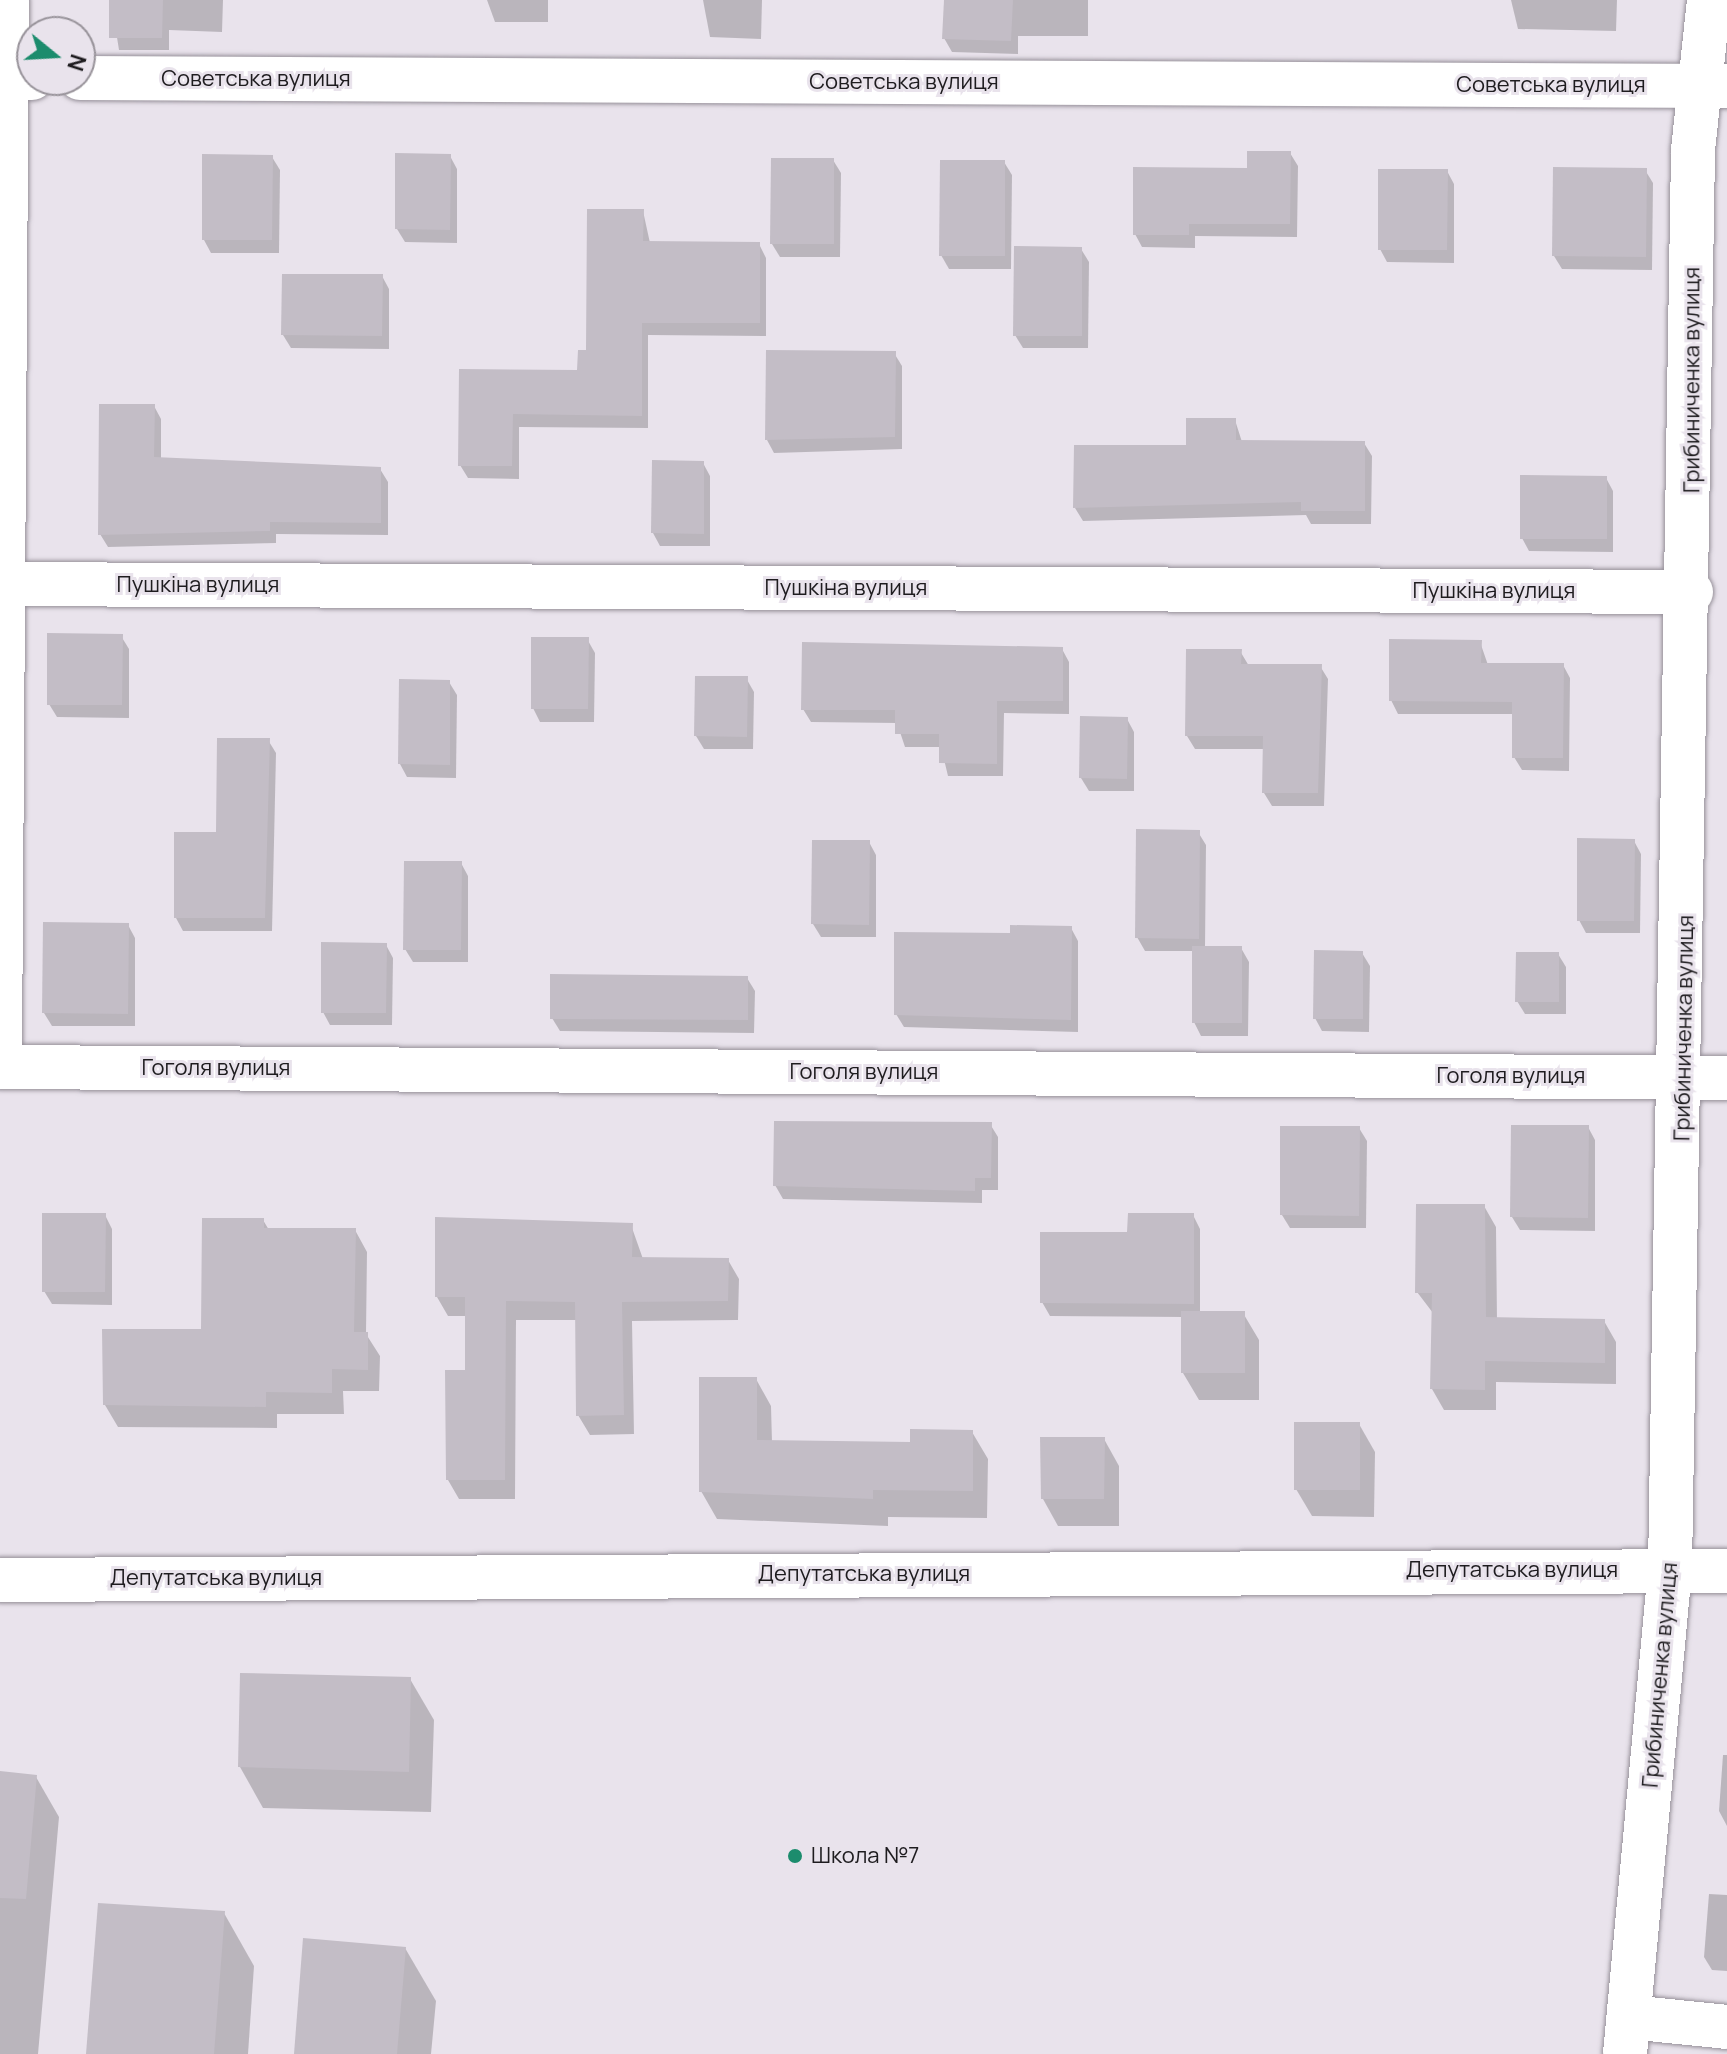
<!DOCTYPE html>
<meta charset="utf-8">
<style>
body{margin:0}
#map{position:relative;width:1727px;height:2054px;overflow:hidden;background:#e9e3ec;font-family:Manrope,sans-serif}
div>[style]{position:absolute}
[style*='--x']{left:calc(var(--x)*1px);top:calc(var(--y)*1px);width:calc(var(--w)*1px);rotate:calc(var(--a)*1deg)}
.shadow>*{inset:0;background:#0003}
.building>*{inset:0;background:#c3bdc6}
.roads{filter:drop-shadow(0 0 2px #969099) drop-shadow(0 0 2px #969099)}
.street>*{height:44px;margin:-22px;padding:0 22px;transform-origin:22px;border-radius:22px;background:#fff}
.secondary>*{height:44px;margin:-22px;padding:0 22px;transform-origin:22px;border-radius:22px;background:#fff}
.dots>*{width:22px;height:22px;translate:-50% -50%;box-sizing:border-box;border:4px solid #e9e3ec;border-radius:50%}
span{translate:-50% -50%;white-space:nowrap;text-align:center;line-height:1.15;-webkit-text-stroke:6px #e9e3ec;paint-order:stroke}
.street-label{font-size:22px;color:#1e1c1f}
.poi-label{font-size:22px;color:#1e1c1f}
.left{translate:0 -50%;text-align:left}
.north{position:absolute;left:16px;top:16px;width:80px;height:80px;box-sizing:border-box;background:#e9e3ec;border:2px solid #98939a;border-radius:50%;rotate:108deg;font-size:22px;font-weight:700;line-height:32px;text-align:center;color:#1e1c1f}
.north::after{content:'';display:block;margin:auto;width:28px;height:36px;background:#1c8c6d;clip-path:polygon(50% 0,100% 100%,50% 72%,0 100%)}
</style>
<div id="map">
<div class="shadow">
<i style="clip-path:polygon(111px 0,223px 0,222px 32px,169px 30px,169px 50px,119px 50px)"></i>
<i style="clip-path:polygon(487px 0,548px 0,548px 22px,495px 22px)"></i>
<i style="clip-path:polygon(703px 0,762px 0,761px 39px,710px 37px)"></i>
<i style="clip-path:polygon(946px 0,1088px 0,1088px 36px,1018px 36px,1018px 54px,952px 52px,944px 38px)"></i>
<i style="clip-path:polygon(1511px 0,1617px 0,1616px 31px,1518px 29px)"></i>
<i style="clip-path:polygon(1290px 153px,1298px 166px,1297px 237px,1195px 236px,1195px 248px,1142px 247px,1135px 234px)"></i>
<i style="clip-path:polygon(450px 156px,457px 169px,457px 243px,405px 242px,397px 229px)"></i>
<i style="clip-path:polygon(272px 157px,280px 170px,279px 253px,211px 253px,204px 240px)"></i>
<i style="clip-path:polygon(833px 160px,841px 173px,840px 257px,780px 257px,772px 244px)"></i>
<i style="clip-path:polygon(1004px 162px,1012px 175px,1011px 269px,949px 269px,941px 255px)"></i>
<i style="clip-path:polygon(1645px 170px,1653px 183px,1652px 270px,1562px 269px,1554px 256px)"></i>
<i style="clip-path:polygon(1447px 171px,1454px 184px,1454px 263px,1387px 262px,1380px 249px)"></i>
<i style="clip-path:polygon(643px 211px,650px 243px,759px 244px,766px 258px,766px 336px,648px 335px,648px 428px,519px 427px,519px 479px,468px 478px,460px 465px,461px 371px,579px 372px)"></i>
<i style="clip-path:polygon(1081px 249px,1089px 262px,1088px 348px,1023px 348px,1015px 335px)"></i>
<i style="clip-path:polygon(382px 276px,389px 289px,389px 349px,291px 348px,283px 335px)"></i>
<i style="clip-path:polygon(894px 353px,902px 366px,902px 449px,774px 453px,767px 440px)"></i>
<i style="clip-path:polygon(154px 406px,161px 419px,161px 460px,380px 469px,388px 482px,388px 535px,276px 534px,276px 543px,108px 547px,100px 534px)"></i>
<i style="clip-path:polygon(1235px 420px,1242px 442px,1364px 443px,1372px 456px,1371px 524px,1311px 524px,1306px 515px,1083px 521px,1075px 508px)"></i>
<i style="clip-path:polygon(703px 463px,710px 476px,710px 546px,660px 546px,653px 533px)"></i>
<i style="clip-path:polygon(1606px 478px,1613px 491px,1613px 552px,1529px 551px,1522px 538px)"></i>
<i style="clip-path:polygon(121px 636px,129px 649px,129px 718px,57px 717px,49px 704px)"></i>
<i style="clip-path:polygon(587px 639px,595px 653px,594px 722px,540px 722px,533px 708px)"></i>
<i style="clip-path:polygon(1480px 642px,1488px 665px,1563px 665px,1570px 678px,1569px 771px,1522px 770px,1514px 757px,1514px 714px,1398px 714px,1391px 700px)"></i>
<i style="clip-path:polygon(1062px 649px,1069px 662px,1069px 714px,1004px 713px,1003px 776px,948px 776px,941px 747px,905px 747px,897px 723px,811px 722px,803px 709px)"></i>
<i style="clip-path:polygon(1240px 651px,1249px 666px,1320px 666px,1328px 679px,1324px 806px,1272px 806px,1264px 793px,1264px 749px,1195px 749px,1187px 736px)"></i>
<i style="clip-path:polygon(746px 678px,754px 692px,753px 749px,704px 749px,696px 736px)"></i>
<i style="clip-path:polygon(449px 682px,457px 695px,456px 778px,407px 777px,400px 764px)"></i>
<i style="clip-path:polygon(1127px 719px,1134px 732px,1134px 791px,1089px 791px,1081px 778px)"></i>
<i style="clip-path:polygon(268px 740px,276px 753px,272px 931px,183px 931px,176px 918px)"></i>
<i style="clip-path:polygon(1198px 832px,1206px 845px,1205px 948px,1241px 948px,1249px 962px,1248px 1036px,1201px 1036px,1194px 1022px,1194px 951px,1145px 951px,1137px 937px)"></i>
<i style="clip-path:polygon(1634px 841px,1641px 854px,1640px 933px,1586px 933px,1579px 920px)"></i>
<i style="clip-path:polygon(869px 842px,876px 855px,876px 937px,821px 937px,813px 924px)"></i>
<i style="clip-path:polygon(461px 863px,468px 876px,468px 962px,413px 962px,405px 949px)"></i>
<i style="clip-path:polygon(128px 925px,135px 938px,135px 1026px,52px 1026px,44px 1013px)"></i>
<i style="clip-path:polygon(1071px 928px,1078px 941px,1078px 1032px,904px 1027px,896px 1014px)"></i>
<i style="clip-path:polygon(386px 945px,393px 958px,392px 1025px,330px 1025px,323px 1012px)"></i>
<i style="clip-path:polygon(1362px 953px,1370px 966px,1369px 1032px,1322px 1031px,1315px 1018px)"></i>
<i style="clip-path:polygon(1558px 954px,1566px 967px,1566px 1014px,1525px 1014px,1517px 1001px)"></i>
<i style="clip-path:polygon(747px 978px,755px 991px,754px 1033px,560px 1031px,552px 1018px)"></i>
<i style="clip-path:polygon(990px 1124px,998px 1137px,998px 1190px,982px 1190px,982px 1203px,783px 1199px,775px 1185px)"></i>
<i style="clip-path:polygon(1588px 1127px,1595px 1140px,1595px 1231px,1520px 1230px,1512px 1217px)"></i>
<i style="clip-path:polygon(1359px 1128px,1367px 1141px,1366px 1228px,1290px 1228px,1282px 1215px)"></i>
<i style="clip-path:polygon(1484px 1206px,1496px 1227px,1497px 1320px,1604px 1321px,1616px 1342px,1616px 1384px,1496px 1382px,1496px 1410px,1444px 1410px,1432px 1389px,1433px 1313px,1417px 1292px)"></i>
<i style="clip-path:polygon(105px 1215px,112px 1229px,112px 1305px,52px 1304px,44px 1291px)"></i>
<i style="clip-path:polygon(1193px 1215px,1200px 1229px,1200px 1313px,1243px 1313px,1259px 1340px,1259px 1400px,1199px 1400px,1183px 1373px,1183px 1317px,1050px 1316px,1042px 1302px,1129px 1234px)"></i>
<i style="clip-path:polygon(263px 1220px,269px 1230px,355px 1230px,367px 1252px,366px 1334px,380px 1356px,379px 1391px,343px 1391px,344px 1414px,277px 1414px,277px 1428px,118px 1427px,105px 1405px,203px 1331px)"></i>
<i style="clip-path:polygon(631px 1225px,643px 1259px,728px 1260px,739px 1279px,738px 1320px,632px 1321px,634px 1434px,590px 1435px,578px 1415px,577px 1320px,516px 1320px,515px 1499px,459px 1499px,448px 1480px,467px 1372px,467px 1316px,448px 1316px,437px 1297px)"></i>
<i style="clip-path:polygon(756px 1379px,771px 1406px,772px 1442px,912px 1444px,972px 1432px,988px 1459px,987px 1518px,888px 1517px,888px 1526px,717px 1519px,701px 1491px)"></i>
<i style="clip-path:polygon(1359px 1424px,1375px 1452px,1374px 1517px,1312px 1516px,1296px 1489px)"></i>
<i style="clip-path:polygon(1104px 1439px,1119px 1466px,1119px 1526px,1058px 1526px,1043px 1499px)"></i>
<i style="clip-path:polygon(410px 1679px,434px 1720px,431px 1812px,263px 1808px,240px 1767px)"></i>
<i style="clip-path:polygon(1723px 1755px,1727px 1755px,1727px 1826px,1719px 1811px)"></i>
<i style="clip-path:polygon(0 1773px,36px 1777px,59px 1817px,38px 2054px,0 2054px)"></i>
<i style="clip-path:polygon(1709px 1894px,1727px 1895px,1727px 1971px,1712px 1970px,1704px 1957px)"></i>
<i style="clip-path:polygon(224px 1913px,254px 1966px,248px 2054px,88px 2054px)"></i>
<i style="clip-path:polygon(405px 1948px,436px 2001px,431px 2054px,296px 2054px)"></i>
</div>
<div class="building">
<i style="clip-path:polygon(109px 0,163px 0,162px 38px,109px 38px)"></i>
<i style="clip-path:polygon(944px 0,1013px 0,1011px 41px,942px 39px)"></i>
<i style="clip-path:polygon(1247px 151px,1291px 151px,1290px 224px,1189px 224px,1189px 235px,1133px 235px,1133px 167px,1247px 168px)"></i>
<i style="clip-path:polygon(395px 153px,451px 154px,450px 230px,395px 229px)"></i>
<i style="clip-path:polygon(202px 154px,273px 155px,272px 240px,202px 240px)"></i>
<i style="clip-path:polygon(771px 158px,834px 158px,834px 244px,770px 244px)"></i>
<i style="clip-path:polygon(940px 160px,1005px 160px,1005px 256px,939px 256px)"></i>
<i style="clip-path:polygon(1553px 167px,1647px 168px,1646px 257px,1552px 256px)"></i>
<i style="clip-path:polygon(1378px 169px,1448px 169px,1447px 250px,1378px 250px)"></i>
<i style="clip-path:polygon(587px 209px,644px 209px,643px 241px,760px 242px,760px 323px,642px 323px,642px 416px,513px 414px,512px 466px,458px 466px,459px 369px,577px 370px,578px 350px,586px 350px)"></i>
<i style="clip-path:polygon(1014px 246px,1082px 247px,1082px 336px,1013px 336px)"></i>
<i style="clip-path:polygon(282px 274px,383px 274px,382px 336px,281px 335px)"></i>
<i style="clip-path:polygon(766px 350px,896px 351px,895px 437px,765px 440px)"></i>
<i style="clip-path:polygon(99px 404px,155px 404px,154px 457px,381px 467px,381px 523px,270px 522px,270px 531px,98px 535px)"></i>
<i style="clip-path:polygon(1186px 418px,1236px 418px,1236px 440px,1365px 441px,1365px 511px,1301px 511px,1301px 502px,1073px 508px,1074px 445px,1186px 445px)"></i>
<i style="clip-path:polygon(652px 460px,704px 461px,704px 534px,651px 533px)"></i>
<i style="clip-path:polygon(1520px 475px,1607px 476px,1607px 539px,1520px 539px)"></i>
<i style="clip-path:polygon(47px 633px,123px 634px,122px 705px,47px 705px)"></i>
<i style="clip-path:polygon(531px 637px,589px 637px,588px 709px,531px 709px)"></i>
<i style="clip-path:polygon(1389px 639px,1482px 640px,1481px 663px,1564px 663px,1563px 758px,1512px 758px,1512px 702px,1389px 701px)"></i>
<i style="clip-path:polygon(802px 642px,1063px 647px,1063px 701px,997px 701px,997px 764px,939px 763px,939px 734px,895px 734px,895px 710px,801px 710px)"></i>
<i style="clip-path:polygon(1186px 649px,1242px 649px,1241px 664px,1322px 664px,1318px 793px,1262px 793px,1263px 736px,1185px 736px)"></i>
<i style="clip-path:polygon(695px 676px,748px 676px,747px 737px,694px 736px)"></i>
<i style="clip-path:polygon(399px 679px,450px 680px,450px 765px,398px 764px)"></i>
<i style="clip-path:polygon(1080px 716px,1128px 717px,1127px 779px,1079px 778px)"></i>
<i style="clip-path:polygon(217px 738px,270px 738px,265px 918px,174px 918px,174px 832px,216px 832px)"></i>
<i style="clip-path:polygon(1136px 829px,1200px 830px,1199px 939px,1135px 938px)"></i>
<i style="clip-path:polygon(1577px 838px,1635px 839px,1634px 921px,1577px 921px)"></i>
<i style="clip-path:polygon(812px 840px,870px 840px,869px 925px,811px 924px)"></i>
<i style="clip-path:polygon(404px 861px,462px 861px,461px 950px,403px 950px)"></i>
<i style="clip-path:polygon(43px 922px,129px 923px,128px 1014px,42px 1013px)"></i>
<i style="clip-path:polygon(1010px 925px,1072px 926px,1071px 1020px,894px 1015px,894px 932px,1010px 933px)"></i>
<i style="clip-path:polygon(321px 942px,387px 943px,386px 1013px,321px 1013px)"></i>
<i style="clip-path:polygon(1192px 946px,1242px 946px,1242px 1023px,1192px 1023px)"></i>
<i style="clip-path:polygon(1314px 950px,1363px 951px,1363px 1019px,1313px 1019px)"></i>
<i style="clip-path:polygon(1516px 952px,1559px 952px,1559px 1002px,1515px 1002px)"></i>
<i style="clip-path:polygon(550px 974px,748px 976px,748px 1020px,550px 1019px)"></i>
<i style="clip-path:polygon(774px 1121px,992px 1122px,991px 1178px,975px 1178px,975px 1191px,773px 1186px)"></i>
<i style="clip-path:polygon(1511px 1125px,1589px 1125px,1588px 1218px,1510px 1217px)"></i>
<i style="clip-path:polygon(1280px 1126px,1360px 1126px,1359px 1216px,1280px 1215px)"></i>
<i style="clip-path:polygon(1416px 1204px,1485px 1204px,1486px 1317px,1605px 1319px,1605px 1363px,1485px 1361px,1485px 1390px,1430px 1389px,1432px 1293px,1415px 1293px)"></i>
<i style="clip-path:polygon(42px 1213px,106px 1213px,105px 1292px,42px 1292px)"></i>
<i style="clip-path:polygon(1128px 1213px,1194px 1213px,1194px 1304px,1040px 1303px,1040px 1232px,1127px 1232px)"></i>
<i style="clip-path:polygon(435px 1217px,633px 1223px,632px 1257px,729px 1258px,728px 1301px,622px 1302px,624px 1415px,576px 1416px,575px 1302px,506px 1301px,505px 1480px,446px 1480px,445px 1370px,465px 1370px,465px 1297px,435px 1297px)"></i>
<i style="clip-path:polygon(202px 1218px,264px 1218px,264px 1228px,356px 1228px,354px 1332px,368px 1332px,368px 1370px,332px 1369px,332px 1393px,266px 1392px,266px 1407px,103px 1405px,102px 1329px,201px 1329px)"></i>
<i style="clip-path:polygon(1181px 1311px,1245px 1311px,1245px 1373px,1181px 1373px)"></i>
<i style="clip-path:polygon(699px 1377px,757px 1377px,757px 1440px,910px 1442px,910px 1429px,973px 1430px,973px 1491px,873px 1490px,873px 1499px,699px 1492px)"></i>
<i style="clip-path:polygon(1294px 1422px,1360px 1422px,1360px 1490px,1294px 1490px)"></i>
<i style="clip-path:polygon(1040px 1437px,1105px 1437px,1104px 1499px,1041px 1499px)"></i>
<i style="clip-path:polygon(240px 1673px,411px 1677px,409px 1772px,238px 1767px)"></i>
<i style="clip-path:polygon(0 1771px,37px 1775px,26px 1899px,0 1898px)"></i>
<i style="clip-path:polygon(98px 1903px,225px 1911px,214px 2054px,86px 2054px)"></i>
<i style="clip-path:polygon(303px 1938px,406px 1947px,397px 2054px,294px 2054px)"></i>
</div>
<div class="roads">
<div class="street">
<i style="--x:0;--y:584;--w:1691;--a:0.27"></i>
<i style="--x:0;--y:1052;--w:1052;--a:-89.62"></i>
<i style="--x:0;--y:1067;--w:1727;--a:0.36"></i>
<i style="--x:1629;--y:2017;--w:99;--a:5.8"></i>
<i style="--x:1625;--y:2054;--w:487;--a:-84.7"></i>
<i style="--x:1670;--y:1569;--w:1419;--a:-89.07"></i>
<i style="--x:1693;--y:150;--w:151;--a:-83.9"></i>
</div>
<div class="secondary">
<i style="--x:0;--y:78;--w:32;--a:0"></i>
<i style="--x:80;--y:78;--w:1647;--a:0.28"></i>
<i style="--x:0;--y:1580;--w:1727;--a:-0.3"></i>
</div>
</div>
<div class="dots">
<i style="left:795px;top:1856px;background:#1c8c6d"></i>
</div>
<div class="street-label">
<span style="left:256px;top:79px">Советська вулиця</span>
<span style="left:904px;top:82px">Советська вулиця</span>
<span style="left:1551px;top:85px">Советська вулиця</span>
<span style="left:1692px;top:380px;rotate:-90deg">Грибиниченка вулиця</span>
<span style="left:198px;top:585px">Пушкіна вулиця</span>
<span style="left:846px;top:588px">Пушкіна вулиця</span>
<span style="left:1494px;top:591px">Пушкіна вулиця</span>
<span style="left:1684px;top:1028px;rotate:-89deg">Грибиниченка вулиця</span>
<span style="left:216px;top:1068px">Гоголя вулиця</span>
<span style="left:864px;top:1072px">Гоголя вулиця</span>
<span style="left:1511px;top:1076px">Гоголя вулиця</span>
<span style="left:1512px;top:1570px">Депутатська вулиця</span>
<span style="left:864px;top:1574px">Депутатська вулиця</span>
<span style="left:216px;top:1578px">Депутатська вулиця</span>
<span style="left:1660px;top:1675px;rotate:-85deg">Грибиниченка вулиця</span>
</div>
<div class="poi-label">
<span class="left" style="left:811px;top:1856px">Школа №7</span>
</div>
<div class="north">N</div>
</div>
